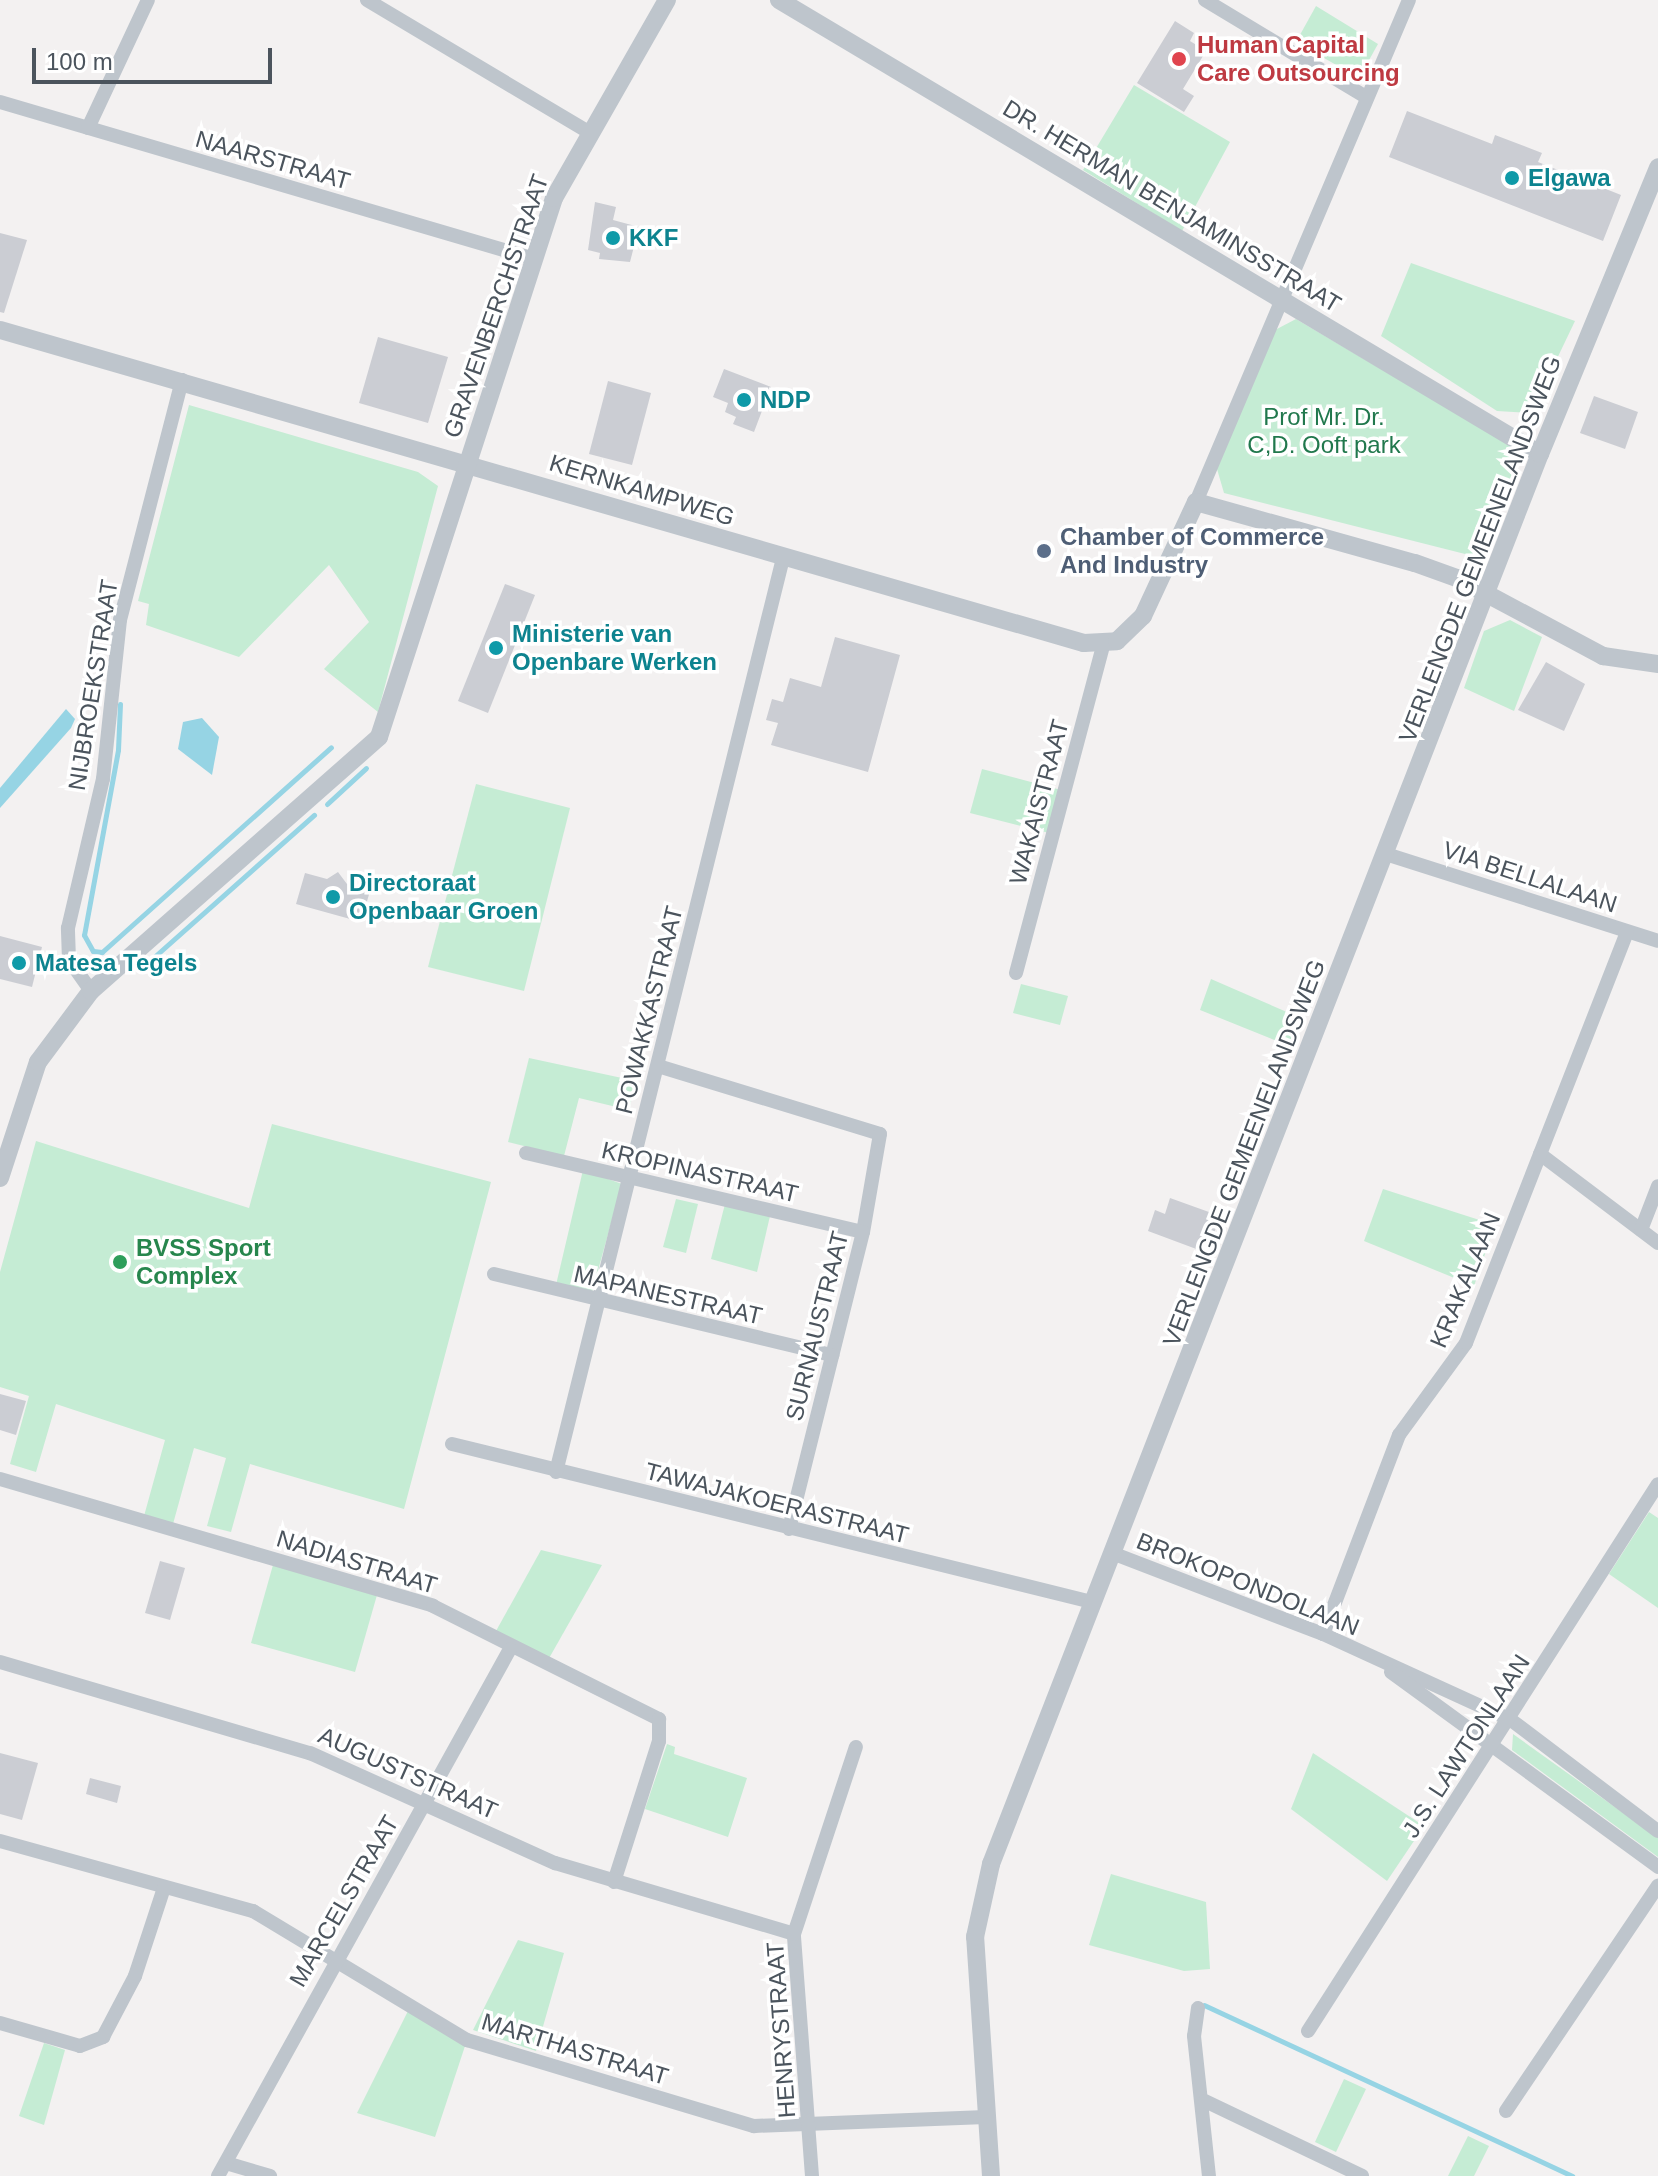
<!DOCTYPE html>
<style>
body{margin:0}
#map{position:relative;width:1658px;height:2176px;overflow:hidden;background:#f3f1f1;font-family:Arial,sans-serif}
div>[style]{position:absolute}
[style*='--x']{left:calc(var(--x)*1px);top:calc(var(--y)*1px);width:calc(var(--w)*1px);rotate:calc(var(--a)*1deg)}
.green>*{inset:0;background:#c5ecd4}
.water>*{inset:0;background:#96d4e4}
.stream>*{height:5px;margin:-2.5px;padding:0 2.5px;transform-origin:2.5px;border-radius:2.5px;background:#96d4e4}
.building>*{inset:0;background:#cbcdd3}
.minor>*{height:14px;margin:-7px;padding:0 7px;transform-origin:7px;border-radius:7px;background:#bec5cc}
.tertiary>*{height:18px;margin:-9px;padding:0 9px;transform-origin:9px;border-radius:9px;background:#bec5cc}
.dots>*{width:22px;height:22px;translate:-50% -50%;box-sizing:border-box;border:4px solid #fff;border-radius:50%}
span{translate:-50% -50%;white-space:nowrap;text-align:center;line-height:1.15;-webkit-text-stroke:7px #fff;paint-order:stroke}
.health-label{font-size:24px;color:#be3a42;font-weight:700}
.left{translate:0 -50%;text-align:left}
.street-label{font-size:24px;color:#4b545d}
.culture-label{font-size:24px;color:#0d838f;font-weight:700}
.park-label{font-size:24px;color:#21784d}
.service-label{font-size:24px;color:#4e5e75;font-weight:700}
.leisure-label{font-size:24px;color:#27864d;font-weight:700}
.scale{position:absolute;left:32px;top:48px;width:240px;height:36px;box-sizing:border-box;border:4px solid #4b545d;border-top:0;padding-left:10px;font-size:24px;line-height:28px;white-space:nowrap;color:#4b545d;-webkit-text-stroke:6px #fff;paint-order:stroke}
</style>
<div id="map">
<div class="green">
<i style="clip-path:polygon(1316px 6px,1378px 44px,1359px 78px,1296px 42px)"></i>
<i style="clip-path:polygon(1134px 85px,1230px 142px,1182px 231px,1083px 170px)"></i>
<i style="clip-path:polygon(1411px 263px,1575px 321px,1531px 413px,1497px 411px,1381px 336px)"></i>
<i style="clip-path:polygon(1296px 319px,1515px 448px,1518px 470px,1483px 551px,1469px 555px,1224px 493px,1217px 469px,1275px 330px)"></i>
<i style="clip-path:polygon(189px 405px,418px 472px,438px 486px,378px 712px,324px 669px,369px 622px,329px 565px,239px 657px,146px 625px,149px 604px,138px 601px)"></i>
<i style="clip-path:polygon(1510px 620px,1542px 637px,1514px 711px,1464px 688px,1484px 631px)"></i>
<i style="clip-path:polygon(982px 769px,1061px 790px,1049px 833px,970px 813px)"></i>
<i style="clip-path:polygon(476px 784px,570px 808px,524px 991px,428px 967px)"></i>
<i style="clip-path:polygon(1211px 979px,1303px 1019px,1292px 1047px,1200px 1010px)"></i>
<i style="clip-path:polygon(1021px 984px,1068px 996px,1060px 1025px,1013px 1013px)"></i>
<i style="clip-path:polygon(529px 1058px,636px 1081px,629px 1110px,579px 1098px,564px 1156px,508px 1142px)"></i>
<i style="clip-path:polygon(272px 1124px,491px 1182px,404px 1509px,250px 1464px,231px 1532px,207px 1526px,226px 1458px,194px 1448px,173px 1524px,144px 1516px,165px 1440px,56px 1404px,36px 1472px,10px 1464px,29px 1396px,0 1387px,0 1272px,36px 1141px,249px 1208px)"></i>
<i style="clip-path:polygon(583px 1170px,622px 1184px,592px 1292px,556px 1285px)"></i>
<i style="clip-path:polygon(1383px 1189px,1495px 1225px,1474px 1286px,1364px 1241px)"></i>
<i style="clip-path:polygon(676px 1199px,698px 1204px,686px 1253px,663px 1247px)"></i>
<i style="clip-path:polygon(725px 1204px,770px 1216px,757px 1272px,711px 1259px)"></i>
<i style="clip-path:polygon(1649px 1512px,1658px 1518px,1658px 1608px,1609px 1574px)"></i>
<i style="clip-path:polygon(541px 1550px,602px 1565px,548px 1660px,496px 1631px)"></i>
<i style="clip-path:polygon(273px 1565px,377px 1595px,355px 1672px,251px 1643px)"></i>
<i style="clip-path:polygon(1513px 1734px,1658px 1838px,1658px 1857px,1512px 1750px)"></i>
<i style="clip-path:polygon(667px 1744px,675px 1747px,674px 1754px,747px 1778px,728px 1837px,645px 1809px)"></i>
<i style="clip-path:polygon(1313px 1753px,1424px 1826px,1387px 1881px,1291px 1809px)"></i>
<i style="clip-path:polygon(1111px 1874px,1206px 1902px,1210px 1969px,1184px 1971px,1089px 1945px)"></i>
<i style="clip-path:polygon(518px 1940px,564px 1953px,536px 2051px,473px 2030px)"></i>
<i style="clip-path:polygon(409px 2009px,465px 2046px,435px 2137px,357px 2113px)"></i>
<i style="clip-path:polygon(44px 2043px,65px 2050px,44px 2125px,19px 2116px)"></i>
<i style="clip-path:polygon(1344px 2079px,1366px 2089px,1336px 2152px,1315px 2142px)"></i>
<i style="clip-path:polygon(1468px 2136px,1489px 2146px,1474px 2176px,1448px 2176px)"></i>
</div>
<div class="water">
<i style="clip-path:polygon(66px 709px,75px 719px,71px 728px,0 808px,0 788px)"></i>
<i style="clip-path:polygon(202px 718px,219px 737px,212px 775px,178px 749px,183px 722px)"></i>
</div>
<div class="stream">
<i style="--x:120;--y:704;--w:46;--a:92.5"></i>
<i style="--x:118;--y:750;--w:188;--a:100.4"></i>
<i style="--x:84;--y:935;--w:18;--a:61"></i>
<i style="--x:93;--y:951;--w:9;--a:6"></i>
<i style="--x:102;--y:952;--w:307;--a:-41.8"></i>
<i style="--x:327;--y:804;--w:53;--a:-42.7"></i>
<i style="--x:154;--y:957;--w:214;--a:-41.6"></i>
<i style="--x:1204;--y:2005;--w:406;--a:24.9"></i>
</div>
<div class="building">
<i style="clip-path:polygon(1175px 21px,1194px 33px,1190px 41px,1206px 51px,1183px 89px,1194px 96px,1184px 112px,1137px 83px)"></i>
<i style="clip-path:polygon(1407px 111px,1492px 144px,1495px 135px,1542px 153px,1538px 162px,1621px 195px,1603px 241px,1389px 157px)"></i>
<i style="clip-path:polygon(595px 202px,616px 207px,613px 220px,639px 227px,630px 262px,599px 259px,600px 253px,588px 250px)"></i>
<i style="clip-path:polygon(0 233px,27px 240px,4px 313px,0 312px)"></i>
<i style="clip-path:polygon(378px 337px,448px 357px,428px 423px,359px 403px)"></i>
<i style="clip-path:polygon(724px 369px,771px 387px,754px 432px,733px 424px,736px 417px,725px 412px,728px 403px,713px 397px)"></i>
<i style="clip-path:polygon(608px 381px,651px 393px,632px 465px,589px 454px)"></i>
<i style="clip-path:polygon(1594px 396px,1638px 412px,1625px 449px,1580px 433px)"></i>
<i style="clip-path:polygon(505px 584px,535px 595px,488px 713px,458px 701px)"></i>
<i style="clip-path:polygon(835px 637px,900px 655px,868px 772px,771px 745px,778px 723px,766px 720px,772px 699px,783px 702px,790px 678px,821px 687px)"></i>
<i style="clip-path:polygon(1546px 662px,1585px 684px,1564px 731px,1518px 710px)"></i>
<i style="clip-path:polygon(338px 872px,347px 884px,370px 891px,361px 922px,296px 904px,305px 873px,327px 879px)"></i>
<i style="clip-path:polygon(0 936px,42px 947px,32px 987px,0 979px)"></i>
<i style="clip-path:polygon(1170px 1198px,1220px 1216px,1207px 1253px,1148px 1231px,1155px 1210px,1165px 1214px)"></i>
<i style="clip-path:polygon(0 1394px,26px 1401px,16px 1435px,0 1430px)"></i>
<i style="clip-path:polygon(160px 1561px,185px 1568px,170px 1620px,145px 1613px)"></i>
<i style="clip-path:polygon(0 1753px,38px 1763px,22px 1820px,0 1814px)"></i>
<i style="clip-path:polygon(90px 1778px,121px 1786px,117px 1803px,86px 1794px)"></i>
</div>
<div class="minor">
<i style="--x:367;--y:0;--w:257;--a:30.8"></i>
<i style="--x:1205;--y:0;--w:188;--a:31.1"></i>
<i style="--x:0;--y:102;--w:557;--a:16.38"></i>
<i style="--x:88;--y:128;--w:141;--a:-64.9"></i>
<i style="--x:1196;--y:502;--w:545;--a:-67.01"></i>
<i style="--x:1389;--y:855;--w:282;--a:17.7"></i>
<i style="--x:1016;--y:973;--w:342;--a:-75.1"></i>
<i style="--x:91;--y:991;--w:38;--a:-125"></i>
<i style="--x:69;--y:960;--w:32;--a:-92"></i>
<i style="--x:68;--y:928;--w:153;--a:-76.8"></i>
<i style="--x:103;--y:779;--w:160;--a:-83.9"></i>
<i style="--x:120;--y:620;--w:248;--a:-75.5"></i>
<i style="--x:658;--y:1066;--w:232;--a:17"></i>
<i style="--x:880;--y:1134;--w:99;--a:99.8"></i>
<i style="--x:863;--y:1232;--w:306;--a:104"></i>
<i style="--x:526;--y:1153;--w:346;--a:13.2"></i>
<i style="--x:1540;--y:1154;--w:148;--a:37"></i>
<i style="--x:1641;--y:1230;--w:47;--a:-68.9"></i>
<i style="--x:494;--y:1274;--w:348;--a:13.5"></i>
<i style="--x:452;--y:1444;--w:659;--a:13.87"></i>
<i style="--x:556;--y:1472;--w:942;--a:-76.05"></i>
<i style="--x:0;--y:1479;--w:451;--a:16.3"></i>
<i style="--x:433;--y:1606;--w:253;--a:26.6"></i>
<i style="--x:659;--y:1719;--w:22;--a:90"></i>
<i style="--x:659;--y:1741;--w:148;--a:107.7"></i>
<i style="--x:1112;--y:1553;--w:226;--a:21"></i>
<i style="--x:1323;--y:1634;--w:207;--a:24.6"></i>
<i style="--x:1511;--y:1720;--w:184;--a:37.1"></i>
<i style="--x:1323;--y:1634;--w:213;--a:-69.1"></i>
<i style="--x:1399;--y:1435;--w:114;--a:-53.9"></i>
<i style="--x:1466;--y:1343;--w:441;--a:-68.6"></i>
<i style="--x:0;--y:1662;--w:323;--a:16.4"></i>
<i style="--x:310;--y:1753;--w:269;--a:24.2"></i>
<i style="--x:555;--y:1863;--w:249;--a:16.5"></i>
<i style="--x:1391;--y:1672;--w:331;--a:36.1"></i>
<i style="--x:0;--y:1841;--w:263;--a:15.5"></i>
<i style="--x:253;--y:1911;--w:250;--a:31.1"></i>
<i style="--x:467;--y:2040;--w:300;--a:16.7"></i>
<i style="--x:754;--y:2126;--w:232;--a:-2.2"></i>
<i style="--x:1198;--y:2008;--w:28;--a:98"></i>
<i style="--x:1194;--y:2036;--w:141;--a:83.9"></i>
<i style="--x:0;--y:2023;--w:83;--a:16"></i>
<i style="--x:80;--y:2046;--w:25;--a:-21"></i>
<i style="--x:103;--y:2037;--w:69;--a:-62.3"></i>
<i style="--x:135;--y:1976;--w:93;--a:-71.8"></i>
<i style="--x:1308;--y:2031;--w:649;--a:-57.39"></i>
<i style="--x:1205;--y:2101;--w:174;--a:25.5"></i>
<i style="--x:1506;--y:2111;--w:272;--a:-56"></i>
<i style="--x:226;--y:2163;--w:46;--a:16.5"></i>
<i style="--x:218;--y:2176;--w:602;--a:-61.01"></i>
<i style="--x:812;--y:2176;--w:243;--a:-94.3"></i>
<i style="--x:794;--y:1934;--w:197;--a:-71.7"></i>
</div>
<div class="tertiary">
<i style="--x:779;--y:0;--w:886;--a:30.82"></i>
<i style="--x:0;--y:330;--w:1128;--a:16.11"></i>
<i style="--x:1084;--y:643;--w:33;--a:-3"></i>
<i style="--x:1117;--y:641;--w:36;--a:-44"></i>
<i style="--x:1143;--y:616;--w:126;--a:-65.1"></i>
<i style="--x:1196;--y:502;--w:227;--a:15.6"></i>
<i style="--x:1415;--y:563;--w:45;--a:19.7"></i>
<i style="--x:1457;--y:578;--w:166;--a:28.1"></i>
<i style="--x:1603;--y:656;--w:56;--a:8.3"></i>
<i style="--x:0;--y:1178;--w:122;--a:-71.9"></i>
<i style="--x:38;--y:1062;--w:89;--a:-53.3"></i>
<i style="--x:91;--y:991;--w:384;--a:-41.4"></i>
<i style="--x:379;--y:737;--w:567;--a:-72.01"></i>
<i style="--x:554;--y:198;--w:228;--a:-60.3"></i>
<i style="--x:991;--y:2176;--w:240;--a:-93.8"></i>
<i style="--x:975;--y:1937;--w:75;--a:-77.6"></i>
<i style="--x:991;--y:1864;--w:1513;--a:-68.73"></i>
<i style="--x:1540;--y:454;--w:310;--a:-67.6"></i>
</div>
<div class="dots">
<i style="left:1179px;top:59px;background:#e0444e"></i>
<i style="left:1512px;top:178px;background:#0f9aa8"></i>
<i style="left:613px;top:238px;background:#0f9aa8"></i>
<i style="left:744px;top:400px;background:#0f9aa8"></i>
<i style="left:1044px;top:551px;background:#5c6f8a"></i>
<i style="left:496px;top:648px;background:#0f9aa8"></i>
<i style="left:333px;top:897px;background:#0f9aa8"></i>
<i style="left:19px;top:963px;background:#0f9aa8"></i>
<i style="left:120px;top:1262px;background:#2e9e5b"></i>
</div>
<div class="health-label">
<span class="left" style="left:1197px;top:59px">Human Capital<br>Care Outsourcing</span>
</div>
<div class="street-label">
<span style="left:273px;top:160px;rotate:16deg">NAARSTRAAT</span>
<span style="left:1172px;top:206px;rotate:31deg">DR. HERMAN BENJAMINSSTRAAT</span>
<span style="left:496px;top:306px;rotate:-71deg">GRAVENBERCHSTRAAT</span>
<span style="left:642px;top:490px;rotate:17deg">KERNKAMPWEG</span>
<span style="left:1480px;top:549px;rotate:-69deg">VERLENGDE GEMEENELANDSWEG</span>
<span style="left:93px;top:685px;rotate:-81deg">NIJBROEKSTRAAT</span>
<span style="left:1039px;top:802px;rotate:-75deg">WAKAISTRAAT</span>
<span style="left:1530px;top:877px;rotate:18deg">VIA BELLALAAN</span>
<span style="left:649px;top:1010px;rotate:-76deg">POWAKKASTRAAT</span>
<span style="left:1244px;top:1153px;rotate:-69deg">VERLENGDE GEMEENELANDSWEG</span>
<span style="left:700px;top:1172px;rotate:13deg">KROPINASTRAAT</span>
<span style="left:1465px;top:1280px;rotate:-67deg">KRAKALAAN</span>
<span style="left:668px;top:1295px;rotate:13deg">MAPANESTRAAT</span>
<span style="left:817px;top:1326px;rotate:-76deg">SURNAUSTRAAT</span>
<span style="left:777px;top:1503px;rotate:14deg">TAWAJAKOERASTRAAT</span>
<span style="left:357px;top:1562px;rotate:17deg">NADIASTRAAT</span>
<span style="left:1248px;top:1584px;rotate:22deg">BROKOPONDOLAAN</span>
<span style="left:1466px;top:1746px;rotate:-57deg">J.S. LAWTONLAAN</span>
<span style="left:408px;top:1773px;rotate:24deg">AUGUSTSTRAAT</span>
<span style="left:344px;top:1901px;rotate:-60deg">MARCELSTRAAT</span>
<span style="left:781px;top:2030px;rotate:-94deg">HENRYSTRAAT</span>
<span style="left:575px;top:2049px;rotate:17deg">MARTHASTRAAT</span>
</div>
<div class="culture-label">
<span class="left" style="left:1528px;top:178px">Elgawa</span>
<span class="left" style="left:629px;top:238px">KKF</span>
<span class="left" style="left:760px;top:400px">NDP</span>
<span class="left" style="left:512px;top:648px">Ministerie van<br>Openbare Werken</span>
<span class="left" style="left:349px;top:897px">Directoraat<br>Openbaar Groen</span>
<span class="left" style="left:35px;top:963px">Matesa Tegels</span>
</div>
<div class="park-label">
<span style="left:1324px;top:431px">Prof Mr. Dr.<br>C,D. Ooft park</span>
</div>
<div class="service-label">
<span class="left" style="left:1060px;top:551px">Chamber of Commerce<br>And Industry</span>
</div>
<div class="leisure-label">
<span class="left" style="left:136px;top:1262px">BVSS Sport<br>Complex</span>
</div>
<div class="scale">100 m</div>
</div>
